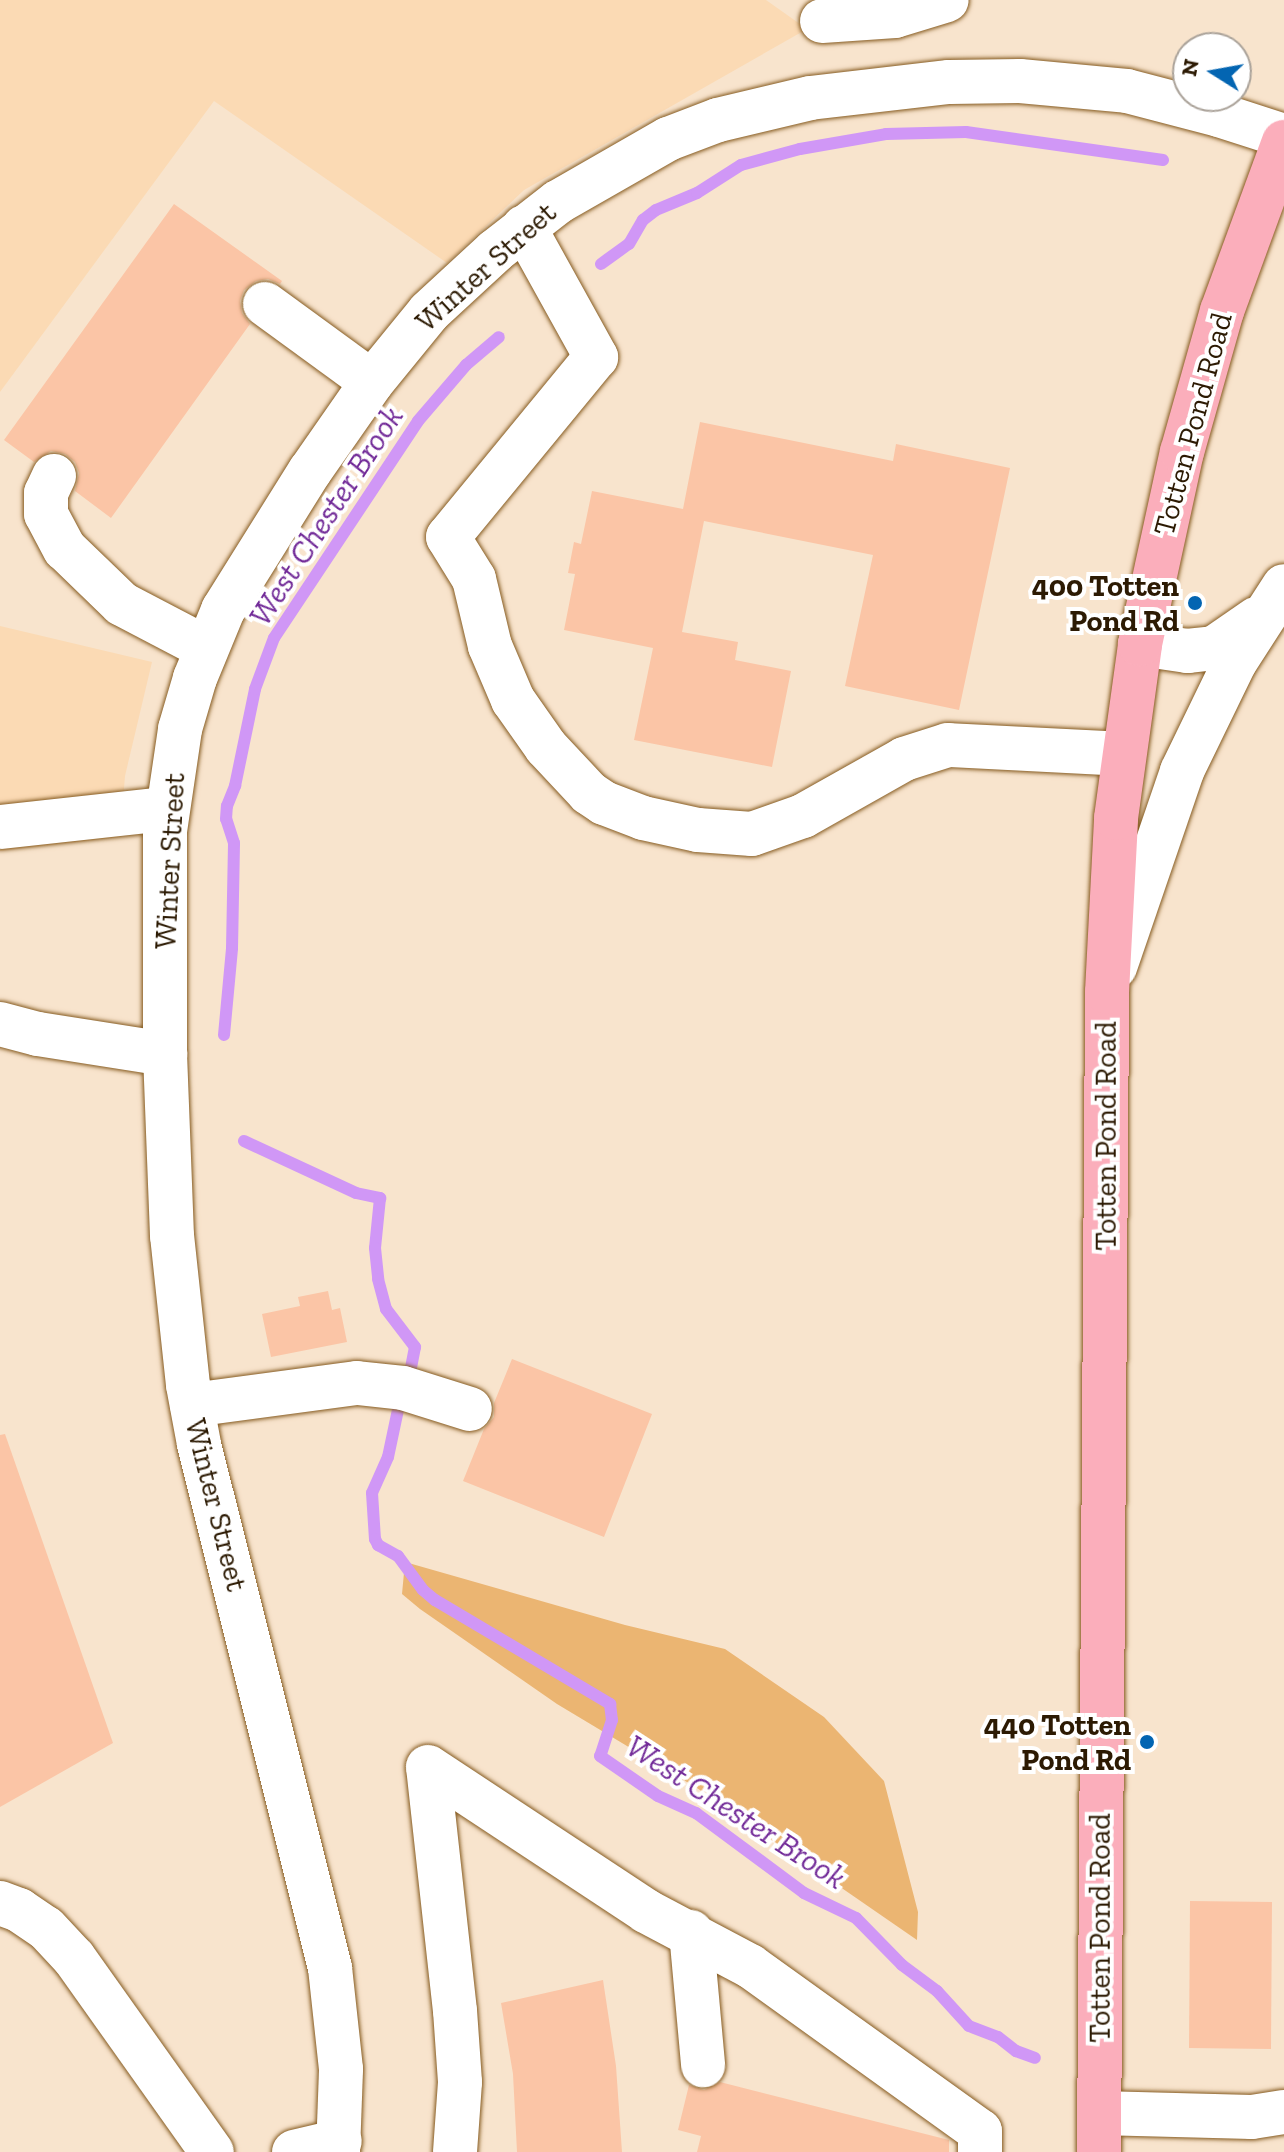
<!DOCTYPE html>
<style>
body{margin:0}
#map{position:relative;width:1284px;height:2152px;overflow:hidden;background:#f8e4cd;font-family:"Zilla Slab",serif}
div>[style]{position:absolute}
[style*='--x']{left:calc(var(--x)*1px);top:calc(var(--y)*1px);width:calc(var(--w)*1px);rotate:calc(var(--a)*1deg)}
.built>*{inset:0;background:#fbdab4}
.green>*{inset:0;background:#ebb572}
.stream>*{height:12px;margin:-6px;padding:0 6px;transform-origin:6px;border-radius:6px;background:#d097f6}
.building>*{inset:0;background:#fbc5a6}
.roads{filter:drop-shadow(0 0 2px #865b20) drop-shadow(0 0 2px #865b20)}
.minor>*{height:44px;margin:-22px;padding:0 22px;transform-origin:22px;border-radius:22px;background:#fff}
.major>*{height:44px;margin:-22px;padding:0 22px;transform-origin:22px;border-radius:22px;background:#fbaebb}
.dots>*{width:22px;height:22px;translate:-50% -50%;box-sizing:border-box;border:4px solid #fff;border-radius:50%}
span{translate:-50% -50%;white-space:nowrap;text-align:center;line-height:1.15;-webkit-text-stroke:8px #fff;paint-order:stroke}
.street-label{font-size:30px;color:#2c1a03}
.poi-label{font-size:30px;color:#2c1a03;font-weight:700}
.right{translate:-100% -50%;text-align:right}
.water-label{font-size:32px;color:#722b98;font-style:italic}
.north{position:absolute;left:1172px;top:32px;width:80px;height:80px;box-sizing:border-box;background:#fff;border:2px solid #aba39a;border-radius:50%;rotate:281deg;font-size:22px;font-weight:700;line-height:32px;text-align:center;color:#2c1a03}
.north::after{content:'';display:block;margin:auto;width:28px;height:36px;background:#0365b2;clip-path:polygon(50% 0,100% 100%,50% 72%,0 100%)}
</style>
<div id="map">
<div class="built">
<i style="clip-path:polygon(0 0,766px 0,807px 29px,524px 190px,447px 263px,214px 101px,0 392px)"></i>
<i style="clip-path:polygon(0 626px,152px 662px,125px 776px,120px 837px,0 851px)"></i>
</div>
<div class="green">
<i style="clip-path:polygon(405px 1562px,625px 1625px,725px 1649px,824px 1717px,884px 1781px,918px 1912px,917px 1940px,697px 1788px,557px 1704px,420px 1609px,402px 1594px)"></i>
</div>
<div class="stream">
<i style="--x:601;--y:264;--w:34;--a:-36"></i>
<i style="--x:629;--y:244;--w:28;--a:-60"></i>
<i style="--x:643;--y:220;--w:16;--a:-38"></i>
<i style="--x:656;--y:210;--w:44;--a:-22.5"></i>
<i style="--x:697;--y:193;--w:52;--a:-32.5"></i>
<i style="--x:741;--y:165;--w:61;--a:-15.2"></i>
<i style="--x:800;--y:149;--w:87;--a:-9.9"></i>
<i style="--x:886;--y:134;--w:80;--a:-1.4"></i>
<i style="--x:966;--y:132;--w:199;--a:8.1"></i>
<i style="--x:224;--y:1035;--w:87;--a:-84.7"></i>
<i style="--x:232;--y:948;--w:105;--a:-88.9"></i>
<i style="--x:234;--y:843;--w:25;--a:-108"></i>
<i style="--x:226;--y:819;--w:13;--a:-86"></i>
<i style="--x:227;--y:806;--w:22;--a:-68"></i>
<i style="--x:235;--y:786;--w:99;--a:-78.3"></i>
<i style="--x:255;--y:689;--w:54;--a:-69.6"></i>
<i style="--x:274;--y:638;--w:260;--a:-56.4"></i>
<i style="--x:418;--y:421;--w:74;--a:-49.4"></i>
<i style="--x:466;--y:365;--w:43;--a:-40.3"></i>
<i style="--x:244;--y:1141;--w:123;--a:24.9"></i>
<i style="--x:356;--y:1193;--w:25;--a:12"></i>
<i style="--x:380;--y:1198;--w:50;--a:95.7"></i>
<i style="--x:375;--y:1248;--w:31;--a:84"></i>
<i style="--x:378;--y:1279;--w:31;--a:75"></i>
<i style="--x:386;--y:1309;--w:48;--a:52.7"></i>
<i style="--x:415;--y:1347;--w:26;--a:101"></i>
<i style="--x:399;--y:1405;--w:53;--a:101.9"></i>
<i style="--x:388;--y:1457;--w:39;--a:114"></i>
<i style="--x:372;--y:1493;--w:46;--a:86.3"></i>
<i style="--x:375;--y:1539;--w:7;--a:63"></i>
<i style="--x:378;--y:1545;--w:23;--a:29"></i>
<i style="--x:398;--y:1556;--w:42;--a:53.7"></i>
<i style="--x:423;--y:1590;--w:16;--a:40"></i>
<i style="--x:435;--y:1600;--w:204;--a:30.7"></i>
<i style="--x:610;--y:1704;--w:16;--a:83"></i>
<i style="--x:612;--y:1720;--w:38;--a:108"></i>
<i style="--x:600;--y:1756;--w:70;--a:34.6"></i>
<i style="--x:658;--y:1796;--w:42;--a:24.1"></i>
<i style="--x:696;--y:1813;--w:134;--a:36.5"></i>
<i style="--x:804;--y:1893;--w:58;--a:25.7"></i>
<i style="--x:856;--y:1918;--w:66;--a:45.6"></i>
<i style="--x:902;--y:1965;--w:44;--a:36.6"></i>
<i style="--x:937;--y:1991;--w:47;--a:47.6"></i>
<i style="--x:969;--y:2026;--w:31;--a:21"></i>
<i style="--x:998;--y:2037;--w:23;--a:38"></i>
<i style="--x:1016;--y:2051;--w:20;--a:20"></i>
</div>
<div class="building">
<i style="clip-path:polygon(174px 204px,282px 281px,280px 284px,268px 279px,256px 281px,244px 290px,240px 301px,242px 313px,250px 324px,111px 518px,75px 491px,79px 473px,75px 462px,65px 454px,51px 451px,34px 462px,4px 440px)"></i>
<i style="clip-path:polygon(700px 422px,893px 461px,896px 444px,1010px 468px,959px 710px,845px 686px,873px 555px,704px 521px,682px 632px,738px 642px,735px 660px,791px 671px,772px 767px,634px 740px,653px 648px,564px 630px,575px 574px,568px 573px,574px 542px,581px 544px,592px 491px,683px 509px)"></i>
<i style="clip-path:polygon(328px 1291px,332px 1310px,340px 1308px,347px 1342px,271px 1357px,262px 1314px,300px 1306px,298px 1297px)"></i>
<i style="clip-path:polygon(512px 1359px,652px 1414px,604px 1537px,463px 1481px,484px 1429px,494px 1417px,494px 1403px)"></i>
<i style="clip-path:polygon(5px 1434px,113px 1743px,0 1807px,0 1435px)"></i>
<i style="clip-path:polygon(1190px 1901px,1272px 1902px,1271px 2049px,1189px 2048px)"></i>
<i style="clip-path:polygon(603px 1980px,616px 2066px,622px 2152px,517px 2152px,513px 2074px,501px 2003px)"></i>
<i style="clip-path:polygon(720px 2082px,949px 2140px,949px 2152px,697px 2152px,701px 2136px,678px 2130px,689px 2085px,704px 2090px)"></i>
</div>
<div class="roads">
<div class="minor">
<i style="--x:822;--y:21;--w:73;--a:-3.9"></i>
<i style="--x:895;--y:16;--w:54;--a:-17.1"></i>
<i style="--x:524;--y:227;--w:149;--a:61"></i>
<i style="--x:596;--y:357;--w:233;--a:129.4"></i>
<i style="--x:448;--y:537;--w:49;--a:58.2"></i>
<i style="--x:474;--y:579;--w:69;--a:76.6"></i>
<i style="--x:490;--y:646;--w:59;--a:66.9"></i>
<i style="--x:513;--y:700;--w:57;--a:54.9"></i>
<i style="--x:546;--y:747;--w:63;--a:46.9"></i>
<i style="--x:589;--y:793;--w:18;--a:34"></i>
<i style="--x:604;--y:803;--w:42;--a:21"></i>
<i style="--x:643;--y:818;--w:56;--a:12.3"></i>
<i style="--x:698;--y:830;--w:54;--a:4.2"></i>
<i style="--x:752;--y:834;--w:54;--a:-19.4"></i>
<i style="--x:803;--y:816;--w:116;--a:-29.4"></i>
<i style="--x:904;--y:759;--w:46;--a:-17.7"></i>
<i style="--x:948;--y:745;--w:175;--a:2.9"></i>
<i style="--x:265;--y:304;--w:132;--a:36.1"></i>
<i style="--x:54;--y:476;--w:19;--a:115"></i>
<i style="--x:46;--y:493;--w:21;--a:90"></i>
<i style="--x:46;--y:514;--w:40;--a:62"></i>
<i style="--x:65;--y:549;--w:79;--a:44"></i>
<i style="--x:122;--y:604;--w:95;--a:27.6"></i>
<i style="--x:1140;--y:644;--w:48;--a:8.5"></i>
<i style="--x:1187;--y:651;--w:27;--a:-6"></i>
<i style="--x:1214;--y:648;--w:51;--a:-34.6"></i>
<i style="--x:0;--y:827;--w:168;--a:-6.2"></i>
<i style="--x:1115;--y:967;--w:207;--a:-71.1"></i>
<i style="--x:1182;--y:771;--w:121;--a:-64.1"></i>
<i style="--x:1235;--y:662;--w:90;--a:-57.2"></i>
<i style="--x:0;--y:1024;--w:39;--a:15"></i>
<i style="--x:38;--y:1034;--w:129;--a:8.9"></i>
<i style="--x:192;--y:1405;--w:166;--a:-7.6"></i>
<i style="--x:357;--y:1383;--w:46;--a:6.2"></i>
<i style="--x:403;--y:1388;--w:70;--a:17.4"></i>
<i style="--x:0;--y:1903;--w:20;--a:20"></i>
<i style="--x:19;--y:1910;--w:32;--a:34"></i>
<i style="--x:46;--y:1928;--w:41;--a:47"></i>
<i style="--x:74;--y:1958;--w:238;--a:54.6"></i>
<i style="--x:691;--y:1932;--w:134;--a:84.8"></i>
<i style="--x:1099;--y:2113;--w:153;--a:1.5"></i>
<i style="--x:1252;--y:2117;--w:32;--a:-9"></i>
<i style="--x:294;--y:2152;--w:47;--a:-13.4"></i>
<i style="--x:338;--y:2152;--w:83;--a:-87.9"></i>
<i style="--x:341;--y:2069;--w:102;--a:-96.2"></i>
<i style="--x:330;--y:1968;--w:540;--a:-104.04"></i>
<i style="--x:199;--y:1444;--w:60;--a:-100.6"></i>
<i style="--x:188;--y:1385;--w:150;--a:-96.1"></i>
<i style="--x:172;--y:1236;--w:182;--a:-92.2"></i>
<i style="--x:165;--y:1054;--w:223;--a:-90"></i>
<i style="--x:165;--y:831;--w:103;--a:-81.6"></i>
<i style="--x:180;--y:729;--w:53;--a:-73.6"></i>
<i style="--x:195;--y:678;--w:74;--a:-67.6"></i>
<i style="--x:223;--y:610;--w:164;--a:-58"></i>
<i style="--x:310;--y:471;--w:108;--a:-55.1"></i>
<i style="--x:372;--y:382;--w:90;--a:-50.8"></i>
<i style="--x:429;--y:312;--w:90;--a:-42.7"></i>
<i style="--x:495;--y:251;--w:80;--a:-37.9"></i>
<i style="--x:558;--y:202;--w:127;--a:-29.8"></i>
<i style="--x:668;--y:139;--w:53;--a:-20.8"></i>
<i style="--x:718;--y:120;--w:95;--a:-13.4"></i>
<i style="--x:810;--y:98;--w:140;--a:-6.6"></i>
<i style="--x:949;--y:82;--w:71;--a:-0.8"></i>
<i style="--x:1020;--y:81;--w:107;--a:5.3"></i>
<i style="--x:1127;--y:91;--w:95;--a:14.6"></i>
<i style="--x:1219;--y:115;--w:68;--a:17.9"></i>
<i style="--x:455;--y:2152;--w:70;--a:-85.9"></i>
<i style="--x:460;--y:2082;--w:71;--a:-94"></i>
<i style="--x:455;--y:2011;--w:245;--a:-96.3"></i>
<i style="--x:428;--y:1767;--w:261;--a:33.4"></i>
<i style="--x:646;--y:1911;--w:118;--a:27.9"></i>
<i style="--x:750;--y:1966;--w:283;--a:35.7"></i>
<i style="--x:980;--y:2131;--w:21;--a:90"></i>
</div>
<div class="major">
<i style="--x:1099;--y:2152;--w:1160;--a:-89.6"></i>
<i style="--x:1107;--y:992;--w:174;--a:-87"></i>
<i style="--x:1116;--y:818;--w:176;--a:-82.1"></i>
<i style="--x:1140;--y:644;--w:197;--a:-77.7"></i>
<i style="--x:1182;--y:452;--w:147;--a:-74.2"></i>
<i style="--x:1222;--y:311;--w:180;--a:-69.9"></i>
</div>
</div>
<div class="dots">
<i style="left:1195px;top:603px;background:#0365b2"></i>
<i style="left:1147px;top:1742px;background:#0365b2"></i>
</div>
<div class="street-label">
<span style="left:486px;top:267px;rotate:-42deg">Winter Street</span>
<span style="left:1193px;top:424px;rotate:-75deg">Totten Pond Road</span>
<span style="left:170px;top:861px;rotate:-87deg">Winter Street</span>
<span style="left:1106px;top:1136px;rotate:-90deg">Totten Pond Road</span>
<span style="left:216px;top:1505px;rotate:76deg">Winter Street</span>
<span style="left:1100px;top:1928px;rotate:-90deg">Totten Pond Road</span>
</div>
<div class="poi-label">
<span class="right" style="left:1179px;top:603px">400 Totten<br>Pond Rd</span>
<span class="right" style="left:1131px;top:1742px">440 Totten<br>Pond Rd</span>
</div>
<div class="water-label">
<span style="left:326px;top:516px;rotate:-57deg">West Chester Brook</span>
<span style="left:736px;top:1812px;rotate:33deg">West Chester Brook</span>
</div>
<div class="north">N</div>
</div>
